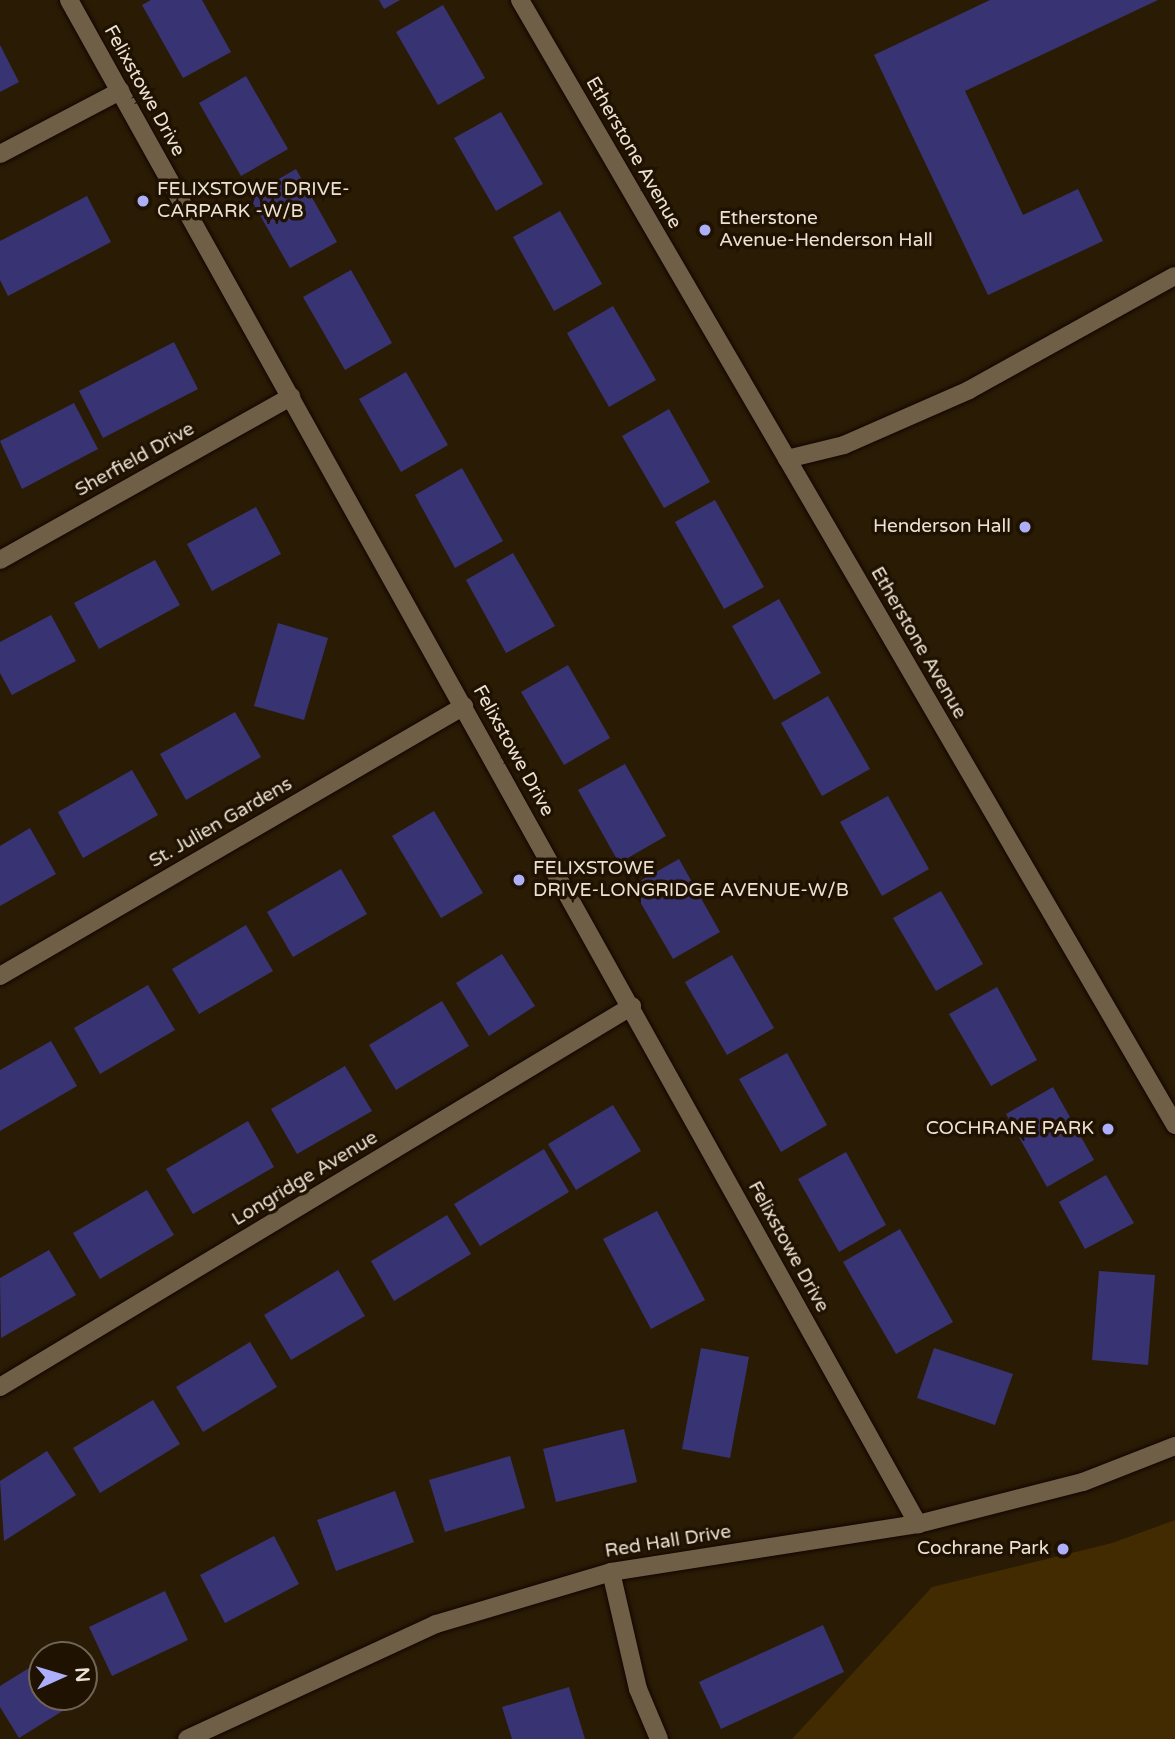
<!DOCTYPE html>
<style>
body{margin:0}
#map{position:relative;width:1175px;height:1739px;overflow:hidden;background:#2a1b05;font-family:"Varela Round",sans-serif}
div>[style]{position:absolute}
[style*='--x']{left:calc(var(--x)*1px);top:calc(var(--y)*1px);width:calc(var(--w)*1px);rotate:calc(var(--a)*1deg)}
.green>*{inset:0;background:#422a01}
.building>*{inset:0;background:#383473}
.roads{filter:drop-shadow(0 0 2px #120500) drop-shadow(0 0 2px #120500)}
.service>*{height:18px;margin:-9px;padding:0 9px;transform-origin:9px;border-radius:9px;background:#705f47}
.minor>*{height:18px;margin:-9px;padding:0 9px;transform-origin:9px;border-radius:9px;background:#705f47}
.tertiary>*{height:18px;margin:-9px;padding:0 9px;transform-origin:9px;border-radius:9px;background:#705f47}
.dots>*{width:19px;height:19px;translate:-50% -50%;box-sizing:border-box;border:4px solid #201200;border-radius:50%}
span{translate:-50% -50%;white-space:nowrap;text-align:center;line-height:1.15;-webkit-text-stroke:7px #201200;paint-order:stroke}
.street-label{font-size:19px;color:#ebe1d4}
.poi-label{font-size:19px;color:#ebe1d4}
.left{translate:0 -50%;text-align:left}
.right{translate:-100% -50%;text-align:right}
.north{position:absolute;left:28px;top:1641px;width:70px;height:70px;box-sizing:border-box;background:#201200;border:2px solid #716555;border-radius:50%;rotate:86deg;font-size:19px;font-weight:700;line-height:28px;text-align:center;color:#ebe1d4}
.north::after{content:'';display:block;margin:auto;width:24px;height:32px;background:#adaffb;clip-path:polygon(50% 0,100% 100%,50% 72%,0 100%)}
</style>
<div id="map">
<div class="green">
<i style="clip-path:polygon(1175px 1520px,1175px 1739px,792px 1739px,932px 1587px,1112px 1543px)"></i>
</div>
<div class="building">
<i style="clip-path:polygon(151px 0,202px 0,231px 52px,183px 78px,142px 5px)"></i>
<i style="clip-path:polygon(379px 0,400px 0,384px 9px)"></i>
<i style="clip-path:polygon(990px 0,1158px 0,965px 91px,1023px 215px,1078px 189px,1103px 241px,988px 295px,874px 55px)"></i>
<i style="clip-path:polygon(443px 5px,485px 78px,438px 105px,396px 32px)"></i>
<i style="clip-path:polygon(0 45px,19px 82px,0 92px)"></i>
<i style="clip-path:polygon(246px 76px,288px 149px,241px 176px,199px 103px)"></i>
<i style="clip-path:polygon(501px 112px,543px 184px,496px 211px,454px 138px)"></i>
<i style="clip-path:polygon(296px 169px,337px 242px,290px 268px,249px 196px)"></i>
<i style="clip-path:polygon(87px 196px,111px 242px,8px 296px,0 280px,0 241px)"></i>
<i style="clip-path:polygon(560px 211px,602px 284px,554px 311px,513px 237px)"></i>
<i style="clip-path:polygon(351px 270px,392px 343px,345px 370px,303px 297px)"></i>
<i style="clip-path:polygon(613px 306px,656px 380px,609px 407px,567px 333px)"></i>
<i style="clip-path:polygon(174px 342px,198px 389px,103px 438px,79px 391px)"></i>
<i style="clip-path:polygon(406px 372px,448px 445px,401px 472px,359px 399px)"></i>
<i style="clip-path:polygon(74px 403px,98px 449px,22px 489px,0 441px)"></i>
<i style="clip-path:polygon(669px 409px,710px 482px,664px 508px,622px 436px)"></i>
<i style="clip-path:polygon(462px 468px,503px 541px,455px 568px,415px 495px)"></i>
<i style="clip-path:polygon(715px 500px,764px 587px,724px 609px,675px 522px)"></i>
<i style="clip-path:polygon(256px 507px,281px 554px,212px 591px,187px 544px)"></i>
<i style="clip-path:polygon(513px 553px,555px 626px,506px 653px,466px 580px)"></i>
<i style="clip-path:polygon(155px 560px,180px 605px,99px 649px,74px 603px)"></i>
<i style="clip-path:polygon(779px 599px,821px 673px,774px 700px,732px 626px)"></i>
<i style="clip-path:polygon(51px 615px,76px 661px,12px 695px,0 673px,0 642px)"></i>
<i style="clip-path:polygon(278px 623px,328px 638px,304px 720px,254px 706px)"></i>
<i style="clip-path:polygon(568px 665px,610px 738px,564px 765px,521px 692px)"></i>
<i style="clip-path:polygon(828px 696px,870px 769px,822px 796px,781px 723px)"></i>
<i style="clip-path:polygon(235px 712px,261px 757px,186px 800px,160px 754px)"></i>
<i style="clip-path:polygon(625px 764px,666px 836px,619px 863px,578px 790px)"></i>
<i style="clip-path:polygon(132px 770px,158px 815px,83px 858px,58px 812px)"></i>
<i style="clip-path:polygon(888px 796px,929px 869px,882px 896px,840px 822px)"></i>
<i style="clip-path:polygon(434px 811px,483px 893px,441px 918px,392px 836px)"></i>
<i style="clip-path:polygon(30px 828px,56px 874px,0 906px,0 846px)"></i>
<i style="clip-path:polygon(679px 859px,720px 932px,673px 959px,631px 886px)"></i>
<i style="clip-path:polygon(341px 869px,367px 914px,293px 957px,267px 912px)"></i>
<i style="clip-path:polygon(941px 891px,983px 964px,936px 991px,893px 918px)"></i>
<i style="clip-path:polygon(246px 925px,273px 971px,199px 1014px,172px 969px)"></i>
<i style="clip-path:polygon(502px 954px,535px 1006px,489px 1036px,456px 983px)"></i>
<i style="clip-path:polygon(732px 955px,774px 1028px,727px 1055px,685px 982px)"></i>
<i style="clip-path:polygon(148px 985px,175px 1030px,100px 1074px,74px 1028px)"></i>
<i style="clip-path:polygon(997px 987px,1037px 1060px,991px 1086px,949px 1014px)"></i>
<i style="clip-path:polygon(442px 1001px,469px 1046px,396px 1090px,369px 1045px)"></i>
<i style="clip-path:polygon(51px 1041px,77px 1086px,0 1131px,0 1070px)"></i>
<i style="clip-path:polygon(787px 1053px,827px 1125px,781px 1152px,739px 1079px)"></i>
<i style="clip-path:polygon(345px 1066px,372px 1111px,297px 1154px,271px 1109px)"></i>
<i style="clip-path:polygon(1053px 1087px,1094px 1160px,1047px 1187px,1006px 1114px)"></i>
<i style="clip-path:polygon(613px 1105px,641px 1151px,576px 1190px,548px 1144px)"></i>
<i style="clip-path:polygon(248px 1121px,274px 1167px,193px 1214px,166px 1169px)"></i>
<i style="clip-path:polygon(544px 1149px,569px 1192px,480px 1246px,454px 1204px)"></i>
<i style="clip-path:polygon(846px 1152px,886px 1225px,839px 1252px,798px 1179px)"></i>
<i style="clip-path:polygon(1106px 1175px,1134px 1223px,1085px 1249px,1059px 1202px)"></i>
<i style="clip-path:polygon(147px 1190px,174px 1235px,100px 1279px,73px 1233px)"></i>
<i style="clip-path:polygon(657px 1211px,705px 1300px,651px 1329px,603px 1239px)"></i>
<i style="clip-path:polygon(447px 1215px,471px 1254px,394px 1301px,371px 1261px)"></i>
<i style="clip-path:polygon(900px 1229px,953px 1322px,896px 1354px,843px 1262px)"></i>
<i style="clip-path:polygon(49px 1250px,76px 1295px,1px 1338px,0 1278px)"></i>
<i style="clip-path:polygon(338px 1270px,365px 1316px,291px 1360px,264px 1315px)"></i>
<i style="clip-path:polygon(1099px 1271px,1155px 1275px,1148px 1365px,1092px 1360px)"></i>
<i style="clip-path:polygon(250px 1342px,277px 1387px,203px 1432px,176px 1387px)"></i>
<i style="clip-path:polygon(701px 1348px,749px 1357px,730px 1458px,682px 1449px)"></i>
<i style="clip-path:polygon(934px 1348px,1013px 1374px,995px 1425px,917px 1398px)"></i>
<i style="clip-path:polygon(153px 1400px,180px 1444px,100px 1493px,73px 1448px)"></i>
<i style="clip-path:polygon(624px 1429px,637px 1482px,556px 1502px,543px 1449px)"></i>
<i style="clip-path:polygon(47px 1451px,76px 1495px,4px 1541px,0 1481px)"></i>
<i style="clip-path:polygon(510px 1456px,525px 1508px,445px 1532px,429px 1480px)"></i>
<i style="clip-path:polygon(395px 1491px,414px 1542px,336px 1571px,317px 1520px)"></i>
<i style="clip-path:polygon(274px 1536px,299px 1584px,225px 1623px,200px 1575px)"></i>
<i style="clip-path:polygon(165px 1591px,188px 1640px,112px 1676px,89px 1627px)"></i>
<i style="clip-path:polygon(823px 1625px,844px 1672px,721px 1729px,699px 1682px)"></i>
<i style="clip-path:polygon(42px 1660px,42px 1697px,84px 1697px,84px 1685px,90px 1694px,19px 1738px,0 1707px,0 1686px)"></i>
<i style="clip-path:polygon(569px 1687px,585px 1739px,512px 1739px,502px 1707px)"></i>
</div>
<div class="roads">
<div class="service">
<i style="--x:787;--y:459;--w:59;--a:-13.8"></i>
<i style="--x:844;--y:445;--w:137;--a:-23.7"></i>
<i style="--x:969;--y:390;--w:235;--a:-29"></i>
</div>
<div class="minor">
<i style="--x:69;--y:0;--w:1745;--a:60.88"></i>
<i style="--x:0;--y:154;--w:136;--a:-27.7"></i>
<i style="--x:0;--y:560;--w:334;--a:-29.3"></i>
<i style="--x:0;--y:976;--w:537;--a:-30.19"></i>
<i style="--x:0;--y:1387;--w:738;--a:-31.08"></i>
<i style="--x:611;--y:1572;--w:120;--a:77"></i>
<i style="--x:638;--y:1689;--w:54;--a:67.2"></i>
</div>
<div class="tertiary">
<i style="--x:520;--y:0;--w:1302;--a:59.79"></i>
<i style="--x:187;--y:1739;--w:274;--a:-24.8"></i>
<i style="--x:436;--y:1624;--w:183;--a:-16.5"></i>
<i style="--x:611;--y:1572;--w:311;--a:-8.9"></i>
<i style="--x:918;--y:1524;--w:170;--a:-14.3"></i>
<i style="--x:1083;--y:1482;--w:99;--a:-21.4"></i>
</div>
</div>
<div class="dots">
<i style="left:143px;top:201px;background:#adaffb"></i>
<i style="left:705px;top:230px;background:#adaffb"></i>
<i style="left:1025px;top:527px;background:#adaffb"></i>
<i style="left:519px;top:880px;background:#adaffb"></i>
<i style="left:1108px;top:1129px;background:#adaffb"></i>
<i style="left:1063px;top:1549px;background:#adaffb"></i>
</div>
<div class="street-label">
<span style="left:144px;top:91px;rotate:61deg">Felixstowe Drive</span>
<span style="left:633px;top:153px;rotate:60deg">Etherstone Avenue</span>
<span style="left:135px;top:460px;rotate:-29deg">Sherfield Drive</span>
<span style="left:918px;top:643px;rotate:60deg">Etherstone Avenue</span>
<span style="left:513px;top:751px;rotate:61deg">Felixstowe Drive</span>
<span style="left:221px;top:823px;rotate:-30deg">St. Julien Gardens</span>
<span style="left:305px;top:1179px;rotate:-31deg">Longridge Avenue</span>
<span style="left:788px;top:1247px;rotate:61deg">Felixstowe Drive</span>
<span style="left:668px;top:1542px;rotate:-9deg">Red Hall Drive</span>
</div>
<div class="poi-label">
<span class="left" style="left:157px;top:201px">FELIXSTOWE DRIVE-<br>CARPARK -W/B</span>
<span class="left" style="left:719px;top:230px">Etherstone<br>Avenue-Henderson Hall</span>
<span class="right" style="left:1011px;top:527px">Henderson Hall</span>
<span class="left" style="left:533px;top:880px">FELIXSTOWE<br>DRIVE-LONGRIDGE AVENUE-W/B</span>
<span class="right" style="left:1094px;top:1129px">COCHRANE PARK</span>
<span class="right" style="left:1049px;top:1549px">Cochrane Park</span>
</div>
<div class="north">N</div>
</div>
